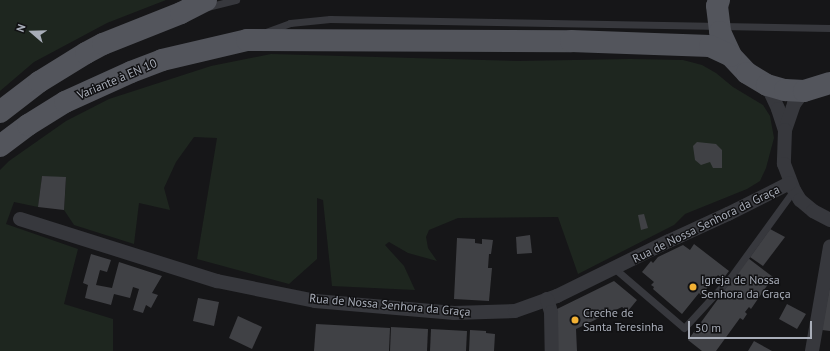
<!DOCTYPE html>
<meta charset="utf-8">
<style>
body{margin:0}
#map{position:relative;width:830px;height:351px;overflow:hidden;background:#161618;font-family:"PT Sans",sans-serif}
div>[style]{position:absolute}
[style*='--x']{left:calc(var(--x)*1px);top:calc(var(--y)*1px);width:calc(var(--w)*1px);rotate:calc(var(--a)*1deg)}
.green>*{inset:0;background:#1e261f}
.building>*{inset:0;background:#404145}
.lane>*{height:7px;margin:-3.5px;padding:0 3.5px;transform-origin:3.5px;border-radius:3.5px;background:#37383d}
.street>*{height:14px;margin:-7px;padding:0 7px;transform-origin:7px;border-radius:7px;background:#37383d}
.primary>*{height:22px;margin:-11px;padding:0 11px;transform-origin:11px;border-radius:11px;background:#53555c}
.dots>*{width:11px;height:11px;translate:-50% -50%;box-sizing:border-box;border:2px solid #111113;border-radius:50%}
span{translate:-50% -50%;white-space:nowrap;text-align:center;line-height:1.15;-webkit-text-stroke:3px #111113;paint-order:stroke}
.street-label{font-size:12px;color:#a8adb8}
.poi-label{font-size:12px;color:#a8adb8}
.left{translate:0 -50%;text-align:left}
.north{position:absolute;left:12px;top:12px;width:40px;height:40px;-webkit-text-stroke:3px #111113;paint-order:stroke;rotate:290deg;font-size:11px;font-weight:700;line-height:16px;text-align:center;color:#a8adb8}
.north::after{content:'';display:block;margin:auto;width:14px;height:18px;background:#a8adb8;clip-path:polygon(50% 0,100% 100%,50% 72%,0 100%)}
.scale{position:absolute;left:688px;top:321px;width:124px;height:18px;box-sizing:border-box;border:2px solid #a8adb8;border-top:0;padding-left:5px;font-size:12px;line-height:14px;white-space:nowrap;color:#a8adb8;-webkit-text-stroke:3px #111113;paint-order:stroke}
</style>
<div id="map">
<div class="green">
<i style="clip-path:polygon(0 0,166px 0,107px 23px,34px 62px,0 91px)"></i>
<i style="clip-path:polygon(271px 54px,518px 61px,630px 59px,683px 60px,702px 65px,716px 73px,733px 87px,763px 105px,770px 116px,774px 138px,766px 168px,760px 181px,747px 189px,685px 214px,674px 225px,578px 274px,558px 217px,458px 218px,429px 230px,426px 237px,428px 248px,437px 261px,408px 253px,389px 242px,385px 245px,404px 266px,415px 290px,332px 286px,323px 200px,317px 198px,317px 259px,289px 284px,197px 259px,217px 138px,194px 137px,176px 162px,164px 188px,170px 210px,139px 203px,134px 244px,74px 225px,64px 210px,66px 178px,42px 176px,38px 207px,14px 202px,6px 224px,78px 249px,64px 304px,113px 319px,113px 351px,0 351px,0 170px,9px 161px,66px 121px,109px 99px,211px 66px)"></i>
</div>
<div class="building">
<i style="clip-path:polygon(697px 142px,716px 144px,722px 150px,722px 168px,713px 168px,710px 162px,701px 165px,695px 160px,693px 146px)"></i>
<i style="clip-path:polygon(42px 176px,66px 177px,64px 210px,38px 207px)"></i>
<i style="clip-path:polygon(644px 214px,648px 228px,641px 230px,638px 215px)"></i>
<i style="clip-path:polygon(770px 229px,785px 237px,763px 266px,750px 257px)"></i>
<i style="clip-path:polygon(530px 235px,532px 253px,517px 254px,516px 237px)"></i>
<i style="clip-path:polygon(457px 238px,475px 239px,475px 243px,482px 244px,482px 239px,493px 240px,491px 254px,489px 254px,488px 268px,492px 268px,489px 301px,454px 299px)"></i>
<i style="clip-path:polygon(694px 244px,729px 271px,723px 279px,718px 275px,701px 295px,699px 293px,682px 314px,653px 289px,654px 287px,651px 285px,654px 282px,642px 272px,651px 261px,653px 263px,658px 257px,683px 245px,690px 250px)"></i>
<i style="clip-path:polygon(91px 254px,111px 260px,107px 272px,100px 270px,96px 285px,112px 288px,119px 262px,162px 276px,152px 293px,158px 295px,151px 308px,146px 305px,143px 313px,133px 310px,139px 289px,133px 287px,130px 298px,114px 294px,111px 305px,85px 298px,88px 285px,83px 283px)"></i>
<i style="clip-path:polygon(748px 258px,773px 277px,751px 309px,749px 307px,745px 312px,747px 314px,743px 320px,740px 318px,716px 351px,702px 351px,688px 340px)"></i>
<i style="clip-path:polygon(614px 281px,637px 300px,628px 311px,622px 307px,576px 329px,577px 351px,557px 351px,555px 310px)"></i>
<i style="clip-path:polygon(830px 285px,830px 331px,822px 330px)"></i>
<i style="clip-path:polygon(198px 298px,219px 302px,214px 326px,193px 321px)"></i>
<i style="clip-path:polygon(787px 304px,806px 314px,797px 329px,779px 319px)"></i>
<i style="clip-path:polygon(238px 316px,262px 327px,252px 349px,229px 338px)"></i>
<i style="clip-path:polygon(316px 324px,390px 328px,389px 351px,314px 351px)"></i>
<i style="clip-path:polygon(391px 327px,428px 329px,427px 351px,390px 351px)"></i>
<i style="clip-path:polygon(431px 329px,467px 331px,466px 351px,430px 351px)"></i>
<i style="clip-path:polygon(470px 330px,486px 331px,486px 333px,495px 334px,494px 351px,469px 351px)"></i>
<i style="clip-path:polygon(754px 341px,772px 351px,748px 351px)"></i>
</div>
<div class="lane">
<i style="--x:207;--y:7;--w:30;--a:-14"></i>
<i style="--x:263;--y:33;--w:29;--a:-20"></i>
<i style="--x:290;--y:23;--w:40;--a:-5.7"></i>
<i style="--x:330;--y:19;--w:500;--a:1.03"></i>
<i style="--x:614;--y:268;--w:92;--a:40.6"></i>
<i style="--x:684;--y:328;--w:68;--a:-47.4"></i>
<i style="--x:730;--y:278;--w:109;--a:-54"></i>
</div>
<div class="street">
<i style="--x:767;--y:85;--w:26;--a:65"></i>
<i style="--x:778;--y:109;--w:22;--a:72"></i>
<i style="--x:804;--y:91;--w:16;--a:128"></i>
<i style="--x:794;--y:104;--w:28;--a:109"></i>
<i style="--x:785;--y:130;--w:34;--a:92"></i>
<i style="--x:784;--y:164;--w:28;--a:69"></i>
<i style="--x:794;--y:190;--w:12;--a:59"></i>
<i style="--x:800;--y:200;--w:17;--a:40"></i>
<i style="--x:813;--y:211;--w:19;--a:28"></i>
<i style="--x:20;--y:219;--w:207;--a:17.5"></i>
<i style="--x:217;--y:281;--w:100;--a:11.5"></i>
<i style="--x:315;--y:301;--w:140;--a:4.9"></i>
<i style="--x:454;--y:313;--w:61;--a:-1.9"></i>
<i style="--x:515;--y:311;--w:45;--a:-19.7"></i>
<i style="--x:557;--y:296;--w:125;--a:-26.2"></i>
<i style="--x:669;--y:241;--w:65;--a:-24.6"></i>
<i style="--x:728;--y:214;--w:69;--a:-26.6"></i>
<i style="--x:547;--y:299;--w:14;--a:73"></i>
<i style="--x:551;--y:312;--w:39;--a:89"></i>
<i style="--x:812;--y:351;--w:106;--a:-80.2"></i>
</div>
<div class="primary">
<i style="--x:719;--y:0;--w:6;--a:108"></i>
<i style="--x:717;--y:6;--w:26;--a:83"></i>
<i style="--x:720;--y:32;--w:26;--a:65"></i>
<i style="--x:731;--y:56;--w:23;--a:47"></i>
<i style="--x:747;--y:73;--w:23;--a:31"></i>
<i style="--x:767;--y:85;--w:19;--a:16"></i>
<i style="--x:785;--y:90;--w:19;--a:3"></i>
<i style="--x:804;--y:91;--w:27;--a:-17"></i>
<i style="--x:0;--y:112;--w:49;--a:-37.6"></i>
<i style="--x:39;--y:82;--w:55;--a:-31.7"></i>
<i style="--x:86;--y:53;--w:19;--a:-28"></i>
<i style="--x:103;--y:44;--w:84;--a:-21.7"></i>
<i style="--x:181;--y:13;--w:28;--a:-27"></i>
<i style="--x:0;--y:146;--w:35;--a:-37"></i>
<i style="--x:28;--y:125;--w:44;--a:-31.9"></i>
<i style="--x:65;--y:102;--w:72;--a:-24.4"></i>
<i style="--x:131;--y:72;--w:33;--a:-21"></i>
<i style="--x:162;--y:60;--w:87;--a:-13.2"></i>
<i style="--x:247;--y:40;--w:324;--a:0.2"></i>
<i style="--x:571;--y:41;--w:139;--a:2.1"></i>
<i style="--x:710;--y:46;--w:23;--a:25"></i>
</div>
<div class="dots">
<i style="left:693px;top:287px;background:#f2b134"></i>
<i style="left:575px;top:320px;background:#f2b134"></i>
</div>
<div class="street-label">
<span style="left:117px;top:79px;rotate:-23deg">Variante à EN 10</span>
<span style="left:706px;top:224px;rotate:-26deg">Rua de Nossa Senhora da Graça</span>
<span style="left:390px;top:305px;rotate:5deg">Rua de Nossa Senhora da Graça</span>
</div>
<div class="poi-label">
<span class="left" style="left:701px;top:287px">Igreja de Nossa<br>Senhora da Graça</span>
<span class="left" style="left:583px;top:320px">Creche de<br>Santa Teresinha</span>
</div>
<div class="north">N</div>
<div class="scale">50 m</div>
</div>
